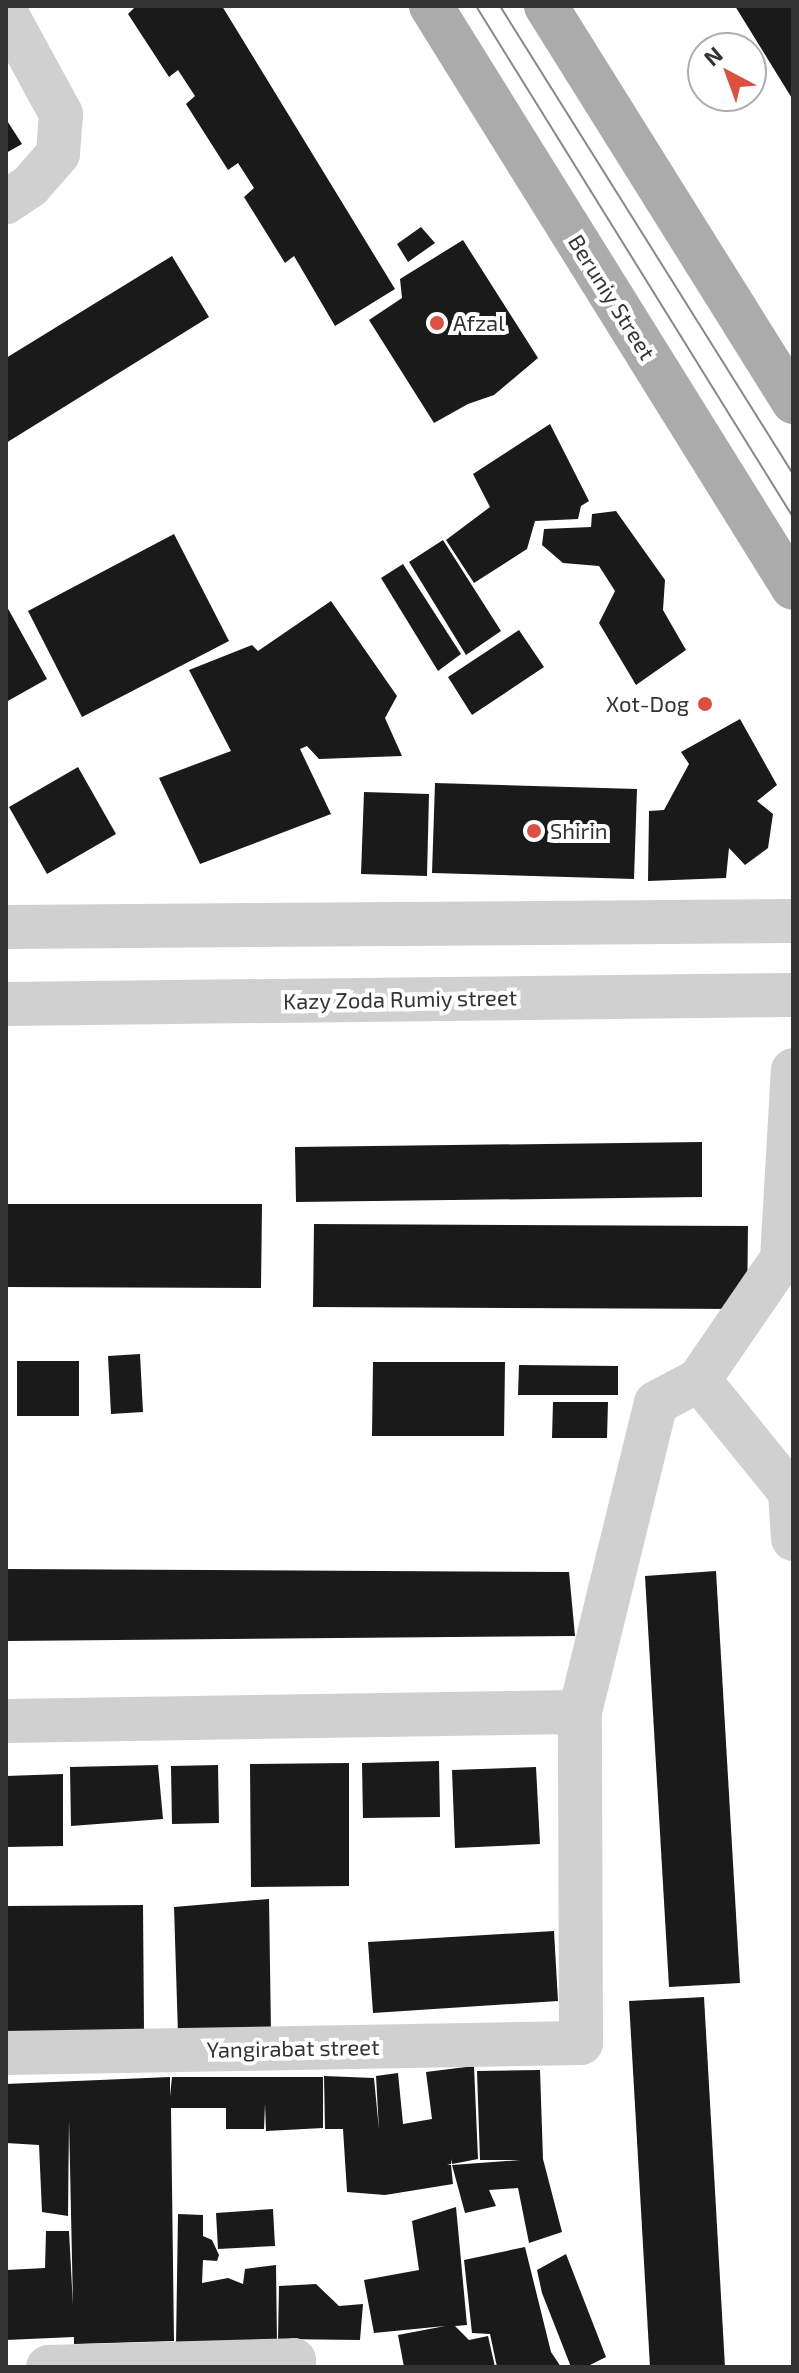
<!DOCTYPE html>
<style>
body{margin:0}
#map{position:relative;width:799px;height:2373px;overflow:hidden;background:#fff;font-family:"Exo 2",sans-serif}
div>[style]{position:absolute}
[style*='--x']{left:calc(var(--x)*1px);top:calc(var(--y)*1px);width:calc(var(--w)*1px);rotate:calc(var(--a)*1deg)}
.building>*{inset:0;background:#1a1a1a}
.minor>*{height:44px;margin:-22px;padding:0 22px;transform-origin:22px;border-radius:22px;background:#d0d0d0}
.tertiary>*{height:44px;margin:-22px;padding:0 22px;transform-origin:22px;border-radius:22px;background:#d0d0d0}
.primary>*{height:44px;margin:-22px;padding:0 22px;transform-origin:22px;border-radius:22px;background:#ababab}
.tram>*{height:2px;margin:-1px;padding:0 1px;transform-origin:1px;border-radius:1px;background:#888}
.dots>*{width:22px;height:22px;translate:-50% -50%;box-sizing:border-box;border:4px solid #fff;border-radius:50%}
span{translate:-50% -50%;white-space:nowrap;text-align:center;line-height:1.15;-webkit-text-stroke:8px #fff;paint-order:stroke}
.street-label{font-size:22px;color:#333}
.poi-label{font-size:22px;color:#333}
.left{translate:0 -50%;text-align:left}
.right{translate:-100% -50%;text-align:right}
.frame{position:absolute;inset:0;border:8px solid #333;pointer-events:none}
.north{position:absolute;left:687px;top:32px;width:80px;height:80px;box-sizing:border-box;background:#fff;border:2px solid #adadad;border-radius:50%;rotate:319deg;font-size:22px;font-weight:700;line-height:32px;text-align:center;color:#333}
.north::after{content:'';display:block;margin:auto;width:28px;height:36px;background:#dc5043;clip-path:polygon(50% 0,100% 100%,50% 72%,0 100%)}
</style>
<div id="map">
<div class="building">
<i style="clip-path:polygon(136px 6px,222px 6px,395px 289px,335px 326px,294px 256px,285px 263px,244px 197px,254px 188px,238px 163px,228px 170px,186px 104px,195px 96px,178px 70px,169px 77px,128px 14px)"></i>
<i style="clip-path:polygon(735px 6px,793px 6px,793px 100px)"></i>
<i style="clip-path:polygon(6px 119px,22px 144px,6px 153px)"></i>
<i style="clip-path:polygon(421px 227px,435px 243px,408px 262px,397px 244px)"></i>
<i style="clip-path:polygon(463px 240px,538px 358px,494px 395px,468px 404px,434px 423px,369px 320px,402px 298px,400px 279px)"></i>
<i style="clip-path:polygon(172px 256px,209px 317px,6px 443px,6px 358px)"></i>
<i style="clip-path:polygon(550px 424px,589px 501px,581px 506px,578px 519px,535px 521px,527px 549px,474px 583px,446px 540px,490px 507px,473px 474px)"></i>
<i style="clip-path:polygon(616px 511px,665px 580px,663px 610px,686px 650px,636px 685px,599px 623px,615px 591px,599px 566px,563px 563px,542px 545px,544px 529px,591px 527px,592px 514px)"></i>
<i style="clip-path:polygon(174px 534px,229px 641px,82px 717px,28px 611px)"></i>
<i style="clip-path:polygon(443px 540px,501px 631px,466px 655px,409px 562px)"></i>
<i style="clip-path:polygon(403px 564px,461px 654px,438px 671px,381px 578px)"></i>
<i style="clip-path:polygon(331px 601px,397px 696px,385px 718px,402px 756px,319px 759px,307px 746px,300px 749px,331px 814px,200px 864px,159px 778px,231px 751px,189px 670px,252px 645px,258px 651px)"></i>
<i style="clip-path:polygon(6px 605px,47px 679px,6px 702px)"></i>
<i style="clip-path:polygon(519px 630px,544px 667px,472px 715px,448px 677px)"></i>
<i style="clip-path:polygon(740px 719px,777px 785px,757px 801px,773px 814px,768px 848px,745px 865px,729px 848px,726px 878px,648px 881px,649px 811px,664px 810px,689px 764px,681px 752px)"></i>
<i style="clip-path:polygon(78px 767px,116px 834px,47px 874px,9px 807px)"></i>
<i style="clip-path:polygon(435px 783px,637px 789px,634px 879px,432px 873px)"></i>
<i style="clip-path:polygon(364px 792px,429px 794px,427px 876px,361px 874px)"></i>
<i style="clip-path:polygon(702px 1142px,702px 1197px,296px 1202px,295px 1147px)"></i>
<i style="clip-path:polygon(6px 1204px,262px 1204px,261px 1288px,6px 1287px)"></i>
<i style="clip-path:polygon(314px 1224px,748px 1226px,747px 1309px,313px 1307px)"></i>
<i style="clip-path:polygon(140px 1354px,143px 1412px,111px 1414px,108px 1356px)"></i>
<i style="clip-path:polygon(17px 1361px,79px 1361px,79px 1416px,17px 1416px)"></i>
<i style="clip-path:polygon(373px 1362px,505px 1362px,504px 1436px,372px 1436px)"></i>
<i style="clip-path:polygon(519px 1365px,618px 1366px,618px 1395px,518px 1395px)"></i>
<i style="clip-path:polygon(553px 1402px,608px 1402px,607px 1438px,552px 1438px)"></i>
<i style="clip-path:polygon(6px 1569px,569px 1572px,575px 1636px,6px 1641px)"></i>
<i style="clip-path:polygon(716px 1571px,740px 1983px,669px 1987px,645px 1576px)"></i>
<i style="clip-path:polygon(439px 1761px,440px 1817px,363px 1818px,362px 1763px)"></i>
<i style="clip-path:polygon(349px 1763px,349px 1886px,251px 1887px,250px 1764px)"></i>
<i style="clip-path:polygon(158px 1765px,163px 1819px,71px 1826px,70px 1767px)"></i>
<i style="clip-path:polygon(218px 1765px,219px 1823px,172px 1824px,171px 1766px)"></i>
<i style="clip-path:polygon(536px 1767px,540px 1844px,455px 1848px,452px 1770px)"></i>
<i style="clip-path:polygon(63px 1774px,63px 1846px,6px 1847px,6px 1776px)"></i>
<i style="clip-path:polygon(269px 1899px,271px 2033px,178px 2035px,174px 1907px)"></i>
<i style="clip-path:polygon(143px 1905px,144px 2030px,6px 2032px,6px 1906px)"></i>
<i style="clip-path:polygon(554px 1931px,558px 2001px,373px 2013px,368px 1942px)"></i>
<i style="clip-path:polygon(704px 1997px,725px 2367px,650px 2367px,629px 2001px)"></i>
<i style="clip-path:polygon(474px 2066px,478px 2159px,452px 2164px,451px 2159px,451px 2164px,447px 2165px,451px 2165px,453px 2184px,385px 2195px,347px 2192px,343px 2129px,325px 2129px,324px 2076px,374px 2078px,379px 2130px,376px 2076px,398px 2073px,403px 2124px,432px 2119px,426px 2072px)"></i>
<i style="clip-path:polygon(540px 2070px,543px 2159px,562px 2232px,529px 2243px,518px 2188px,489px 2190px,496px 2206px,465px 2213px,452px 2165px,520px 2160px,480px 2160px,477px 2071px)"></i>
<i style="clip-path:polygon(170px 2077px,170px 2096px,172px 2077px,323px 2077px,323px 2128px,266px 2131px,265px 2104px,264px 2129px,226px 2129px,226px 2108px,171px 2108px,174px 2341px,74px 2344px,74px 2337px,6px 2340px,6px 2270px,45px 2268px,46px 2231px,69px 2231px,73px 2306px,69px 2120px,68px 2216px,42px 2212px,39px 2145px,6px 2143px,6px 2084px)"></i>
<i style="clip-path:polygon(456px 2207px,467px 2325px,455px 2326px,469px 2340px,488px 2336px,495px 2367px,404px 2367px,398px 2335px,445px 2326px,374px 2333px,364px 2280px,419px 2270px,412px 2221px)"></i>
<i style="clip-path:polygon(273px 2209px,275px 2246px,218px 2249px,216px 2213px)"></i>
<i style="clip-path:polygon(178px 2214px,203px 2215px,203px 2236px,212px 2240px,219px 2255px,217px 2261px,203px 2260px,202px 2283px,228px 2278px,243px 2284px,245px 2269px,276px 2265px,277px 2342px,176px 2345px)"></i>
<i style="clip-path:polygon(525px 2247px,551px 2352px,561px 2367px,497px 2367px,490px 2334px,472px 2333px,464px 2260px)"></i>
<i style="clip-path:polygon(566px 2254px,606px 2357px,586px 2367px,571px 2367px,542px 2293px,537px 2270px)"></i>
<i style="clip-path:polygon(316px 2284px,339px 2306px,363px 2304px,360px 2340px,278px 2339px,279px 2286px)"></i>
</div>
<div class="minor">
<i style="--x:6;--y:13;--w:115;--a:61.4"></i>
<i style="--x:61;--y:114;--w:40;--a:94.3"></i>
<i style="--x:58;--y:154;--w:43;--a:131.2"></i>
<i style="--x:30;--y:186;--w:29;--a:146"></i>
<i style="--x:699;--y:1380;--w:147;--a:-55.6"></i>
<i style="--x:782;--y:1259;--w:189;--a:-86.7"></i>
<i style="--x:6;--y:1721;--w:574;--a:-0.9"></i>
<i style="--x:6;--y:2053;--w:575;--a:-1"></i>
<i style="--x:581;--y:2043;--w:331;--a:-90.2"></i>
<i style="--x:580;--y:1712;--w:318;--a:-76.2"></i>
<i style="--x:656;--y:1403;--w:49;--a:-28.1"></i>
<i style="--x:699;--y:1380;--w:144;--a:50.9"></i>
<i style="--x:790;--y:1492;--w:47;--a:86.3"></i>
<i style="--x:48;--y:2367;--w:246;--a:-1.6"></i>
<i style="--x:294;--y:2360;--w:7;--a:90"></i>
</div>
<div class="tertiary">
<i style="--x:6;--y:927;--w:787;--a:-0.44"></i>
<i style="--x:6;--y:1004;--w:787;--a:-0.66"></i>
</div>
<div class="primary">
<i style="--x:431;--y:6;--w:685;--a:58.12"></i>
<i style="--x:546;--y:6;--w:467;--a:58"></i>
</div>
<div class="tram">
<i style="--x:476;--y:6;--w:601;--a:58.19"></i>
<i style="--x:500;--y:6;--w:552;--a:57.95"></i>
</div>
<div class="dots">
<i style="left:437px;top:323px;background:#dc5043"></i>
<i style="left:705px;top:704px;background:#dc5043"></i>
<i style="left:534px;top:831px;background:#dc5043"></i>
</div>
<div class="street-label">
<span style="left:612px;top:297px;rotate:58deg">Beruniy Street</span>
<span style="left:400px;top:999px;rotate:-1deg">Kazy Zoda Rumiy street</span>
<span style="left:293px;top:2048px;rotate:-1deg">Yangirabat street</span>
</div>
<div class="poi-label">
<span class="left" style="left:453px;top:323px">Afzal</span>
<span class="right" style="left:689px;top:704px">Xot-Dog</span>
<span class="left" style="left:550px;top:831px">Shirin</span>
</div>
<div class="frame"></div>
<div class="north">N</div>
</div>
